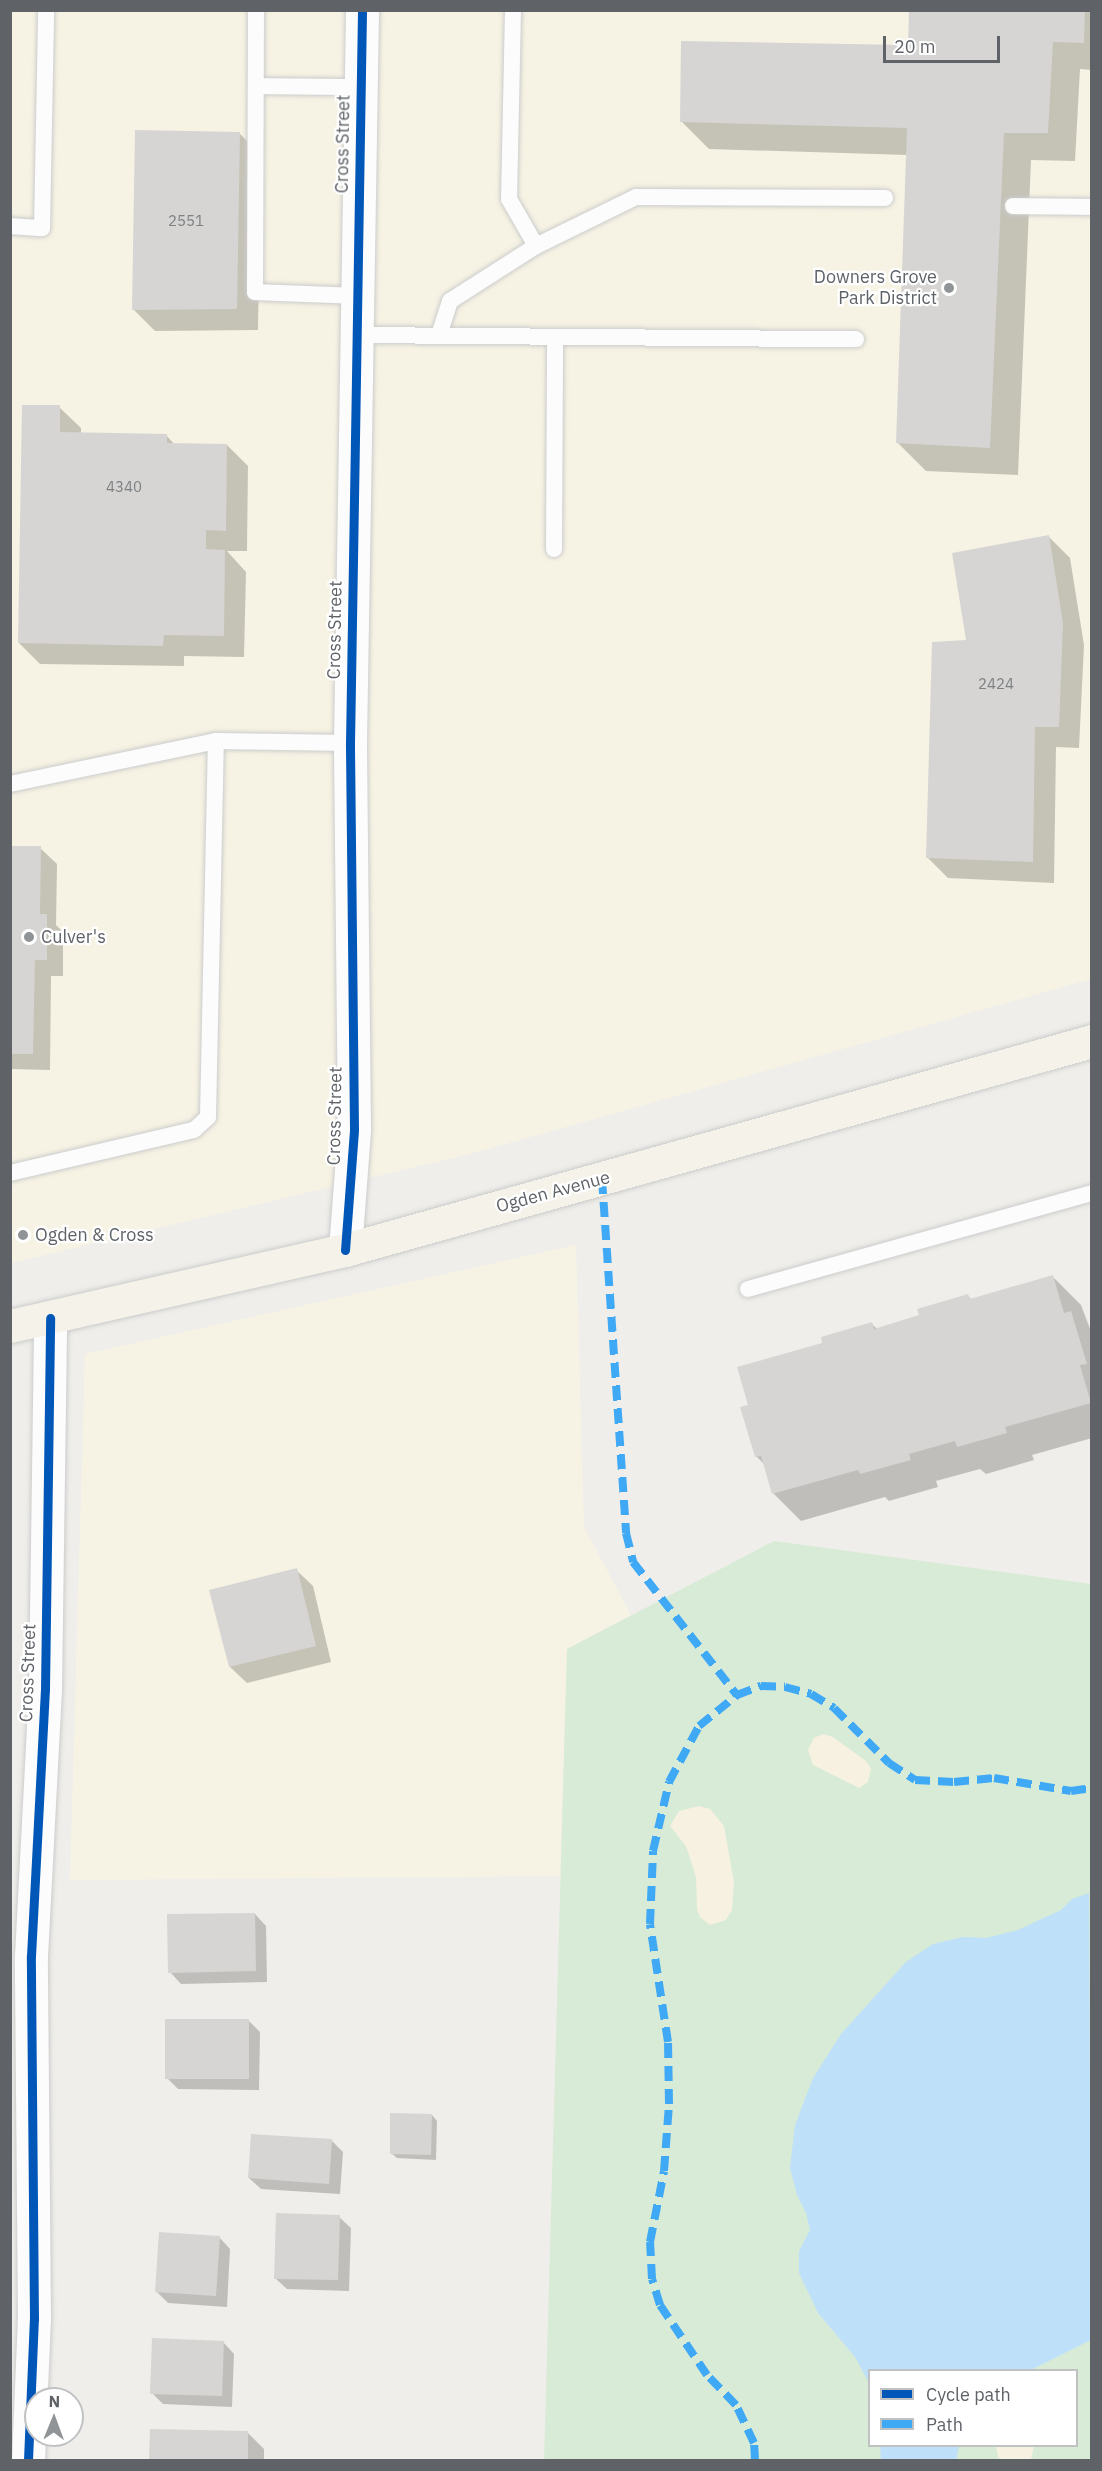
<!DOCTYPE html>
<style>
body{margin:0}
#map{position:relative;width:1102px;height:2471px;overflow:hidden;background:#efeeea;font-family:"IBM Plex Sans",sans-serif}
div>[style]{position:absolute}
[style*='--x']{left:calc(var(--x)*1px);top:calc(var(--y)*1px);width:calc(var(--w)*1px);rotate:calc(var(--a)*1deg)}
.commercial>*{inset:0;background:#f7f3e4}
.green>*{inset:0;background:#d8ebd6}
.sand>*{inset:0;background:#f6f1e1}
.water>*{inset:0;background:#bfe0f9}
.shadow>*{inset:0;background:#0003}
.building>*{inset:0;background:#d6d5d3}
.roads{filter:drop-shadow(0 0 2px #cbcccc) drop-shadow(0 0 2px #cbcccc)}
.lane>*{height:16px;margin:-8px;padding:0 8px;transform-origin:8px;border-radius:8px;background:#fdfcfc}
.street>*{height:33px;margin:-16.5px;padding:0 16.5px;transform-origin:16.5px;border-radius:16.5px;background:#fdfcfc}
.primary>*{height:33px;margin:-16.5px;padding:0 16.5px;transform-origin:16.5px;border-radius:16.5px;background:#f4f2e9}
.quiet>*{height:8px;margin-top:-4px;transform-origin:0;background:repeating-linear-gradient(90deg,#3fa9f5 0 15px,transparent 0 23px)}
.cycleway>*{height:9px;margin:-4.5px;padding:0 4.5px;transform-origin:4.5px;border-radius:4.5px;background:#0057b8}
.dots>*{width:16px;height:16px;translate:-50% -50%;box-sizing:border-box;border:3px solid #fff;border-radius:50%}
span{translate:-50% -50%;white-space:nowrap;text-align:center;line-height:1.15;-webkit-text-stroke:4.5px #fff;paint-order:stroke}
.number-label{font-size:15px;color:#7e8184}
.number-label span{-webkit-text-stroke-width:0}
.street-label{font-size:18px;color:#5f6368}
.poi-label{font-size:18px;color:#5f6368}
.right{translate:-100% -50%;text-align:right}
.left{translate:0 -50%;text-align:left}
.frame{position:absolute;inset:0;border:12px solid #5f6368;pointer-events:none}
.legend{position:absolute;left:868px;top:2369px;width:210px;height:78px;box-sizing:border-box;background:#fff;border:2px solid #bfc1c3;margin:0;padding:8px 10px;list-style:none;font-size:18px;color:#5f6368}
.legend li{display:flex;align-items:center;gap:12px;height:30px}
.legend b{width:30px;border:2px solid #bfc1c3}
.north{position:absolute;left:24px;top:2387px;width:60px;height:60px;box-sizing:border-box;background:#fff;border:2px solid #bfc1c3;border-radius:50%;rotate:1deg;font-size:16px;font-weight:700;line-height:24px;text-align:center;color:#5f6368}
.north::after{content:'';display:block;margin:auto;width:21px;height:27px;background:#919496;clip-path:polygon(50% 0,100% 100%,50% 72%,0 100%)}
.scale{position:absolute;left:883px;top:36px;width:117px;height:27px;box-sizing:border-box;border:3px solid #5f6368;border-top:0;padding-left:8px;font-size:18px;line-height:21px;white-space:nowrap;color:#5f6368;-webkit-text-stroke:4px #fff;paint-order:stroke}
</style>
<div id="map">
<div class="commercial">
<i style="clip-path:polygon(10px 11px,1091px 11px,1091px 979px,470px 1154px,11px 1263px)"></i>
<i style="clip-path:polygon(576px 1245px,584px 1527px,631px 1615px,567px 1649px,560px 1876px,70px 1880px,85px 1354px)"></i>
</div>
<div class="green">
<i style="clip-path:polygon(evenodd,774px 1541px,1091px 1584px,1091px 2460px,544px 2460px,567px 1649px,774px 1541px,870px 2370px,1076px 2370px,1076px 2446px,870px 2446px,870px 2370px)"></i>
</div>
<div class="sand">
<i style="clip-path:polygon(823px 1734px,833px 1737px,866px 1761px,871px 1769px,868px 1782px,859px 1788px,813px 1765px,808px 1750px,814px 1738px)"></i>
<i style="clip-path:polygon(699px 1806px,710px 1809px,724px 1826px,734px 1882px,732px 1910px,726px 1920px,710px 1925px,700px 1917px,697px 1909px,696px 1877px,686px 1846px,670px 1826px,679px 1811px)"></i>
<i style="clip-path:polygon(996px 2446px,1034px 2446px,1031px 2460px,1002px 2460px,998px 2457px)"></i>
</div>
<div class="water">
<i style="clip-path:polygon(1089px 1893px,1091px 2340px,1031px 2370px,870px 2370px,869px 2383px,855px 2357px,818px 2313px,799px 2273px,799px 2251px,810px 2230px,806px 2213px,797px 2195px,790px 2168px,795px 2125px,813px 2078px,841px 2034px,906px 1962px,933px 1944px,963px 1937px,986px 1938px,1018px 1930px,1061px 1910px,1072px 1899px)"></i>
<i style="clip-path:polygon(880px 2446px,959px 2446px,956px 2460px,881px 2460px)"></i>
</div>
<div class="shadow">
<i style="clip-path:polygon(910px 10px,1092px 10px,1092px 70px,1080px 69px,1075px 161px,1031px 160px,1018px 475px,926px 471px,898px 443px,907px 155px,709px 149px,681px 121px,910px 46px)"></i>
<i style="clip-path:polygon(240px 134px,261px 155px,258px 330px,155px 331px,134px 310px)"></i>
<i style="clip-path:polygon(59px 407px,81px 428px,81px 434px,166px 435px,175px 445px,227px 445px,248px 466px,247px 551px,227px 551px,246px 572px,244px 657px,184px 656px,184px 666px,40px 664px,19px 643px)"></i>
<i style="clip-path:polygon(1048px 536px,1070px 558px,1084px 645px,1079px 748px,1056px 747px,1054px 883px,948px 878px,927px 857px)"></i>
<i style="clip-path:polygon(10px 847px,40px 848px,57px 864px,56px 925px,63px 932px,63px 976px,51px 976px,50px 1070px,10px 1069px)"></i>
<i style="clip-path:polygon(1053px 1277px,1081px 1305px,1092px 1334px,1092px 1438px,1032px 1455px,1034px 1460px,986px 1474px,980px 1469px,936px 1481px,938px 1487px,889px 1501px,885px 1497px,801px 1521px,774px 1494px,765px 1465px,756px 1456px,750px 1406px,824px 1344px,872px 1324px,877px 1329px,921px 1316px,968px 1296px,972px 1300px)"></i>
<i style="clip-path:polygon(296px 1570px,313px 1586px,331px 1662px,247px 1683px,230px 1667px)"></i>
<i style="clip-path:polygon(255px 1914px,266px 1926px,267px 1982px,181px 1984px,170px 1972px)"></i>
<i style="clip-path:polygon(249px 2021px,260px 2032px,259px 2090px,178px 2089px,167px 2078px)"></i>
<i style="clip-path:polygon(432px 2115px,437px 2121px,436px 2160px,397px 2158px,391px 2153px)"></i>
<i style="clip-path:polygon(331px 2140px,343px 2152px,340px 2194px,261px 2189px,249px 2178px)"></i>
<i style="clip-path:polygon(339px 2217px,351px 2228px,349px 2291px,287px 2289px,275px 2278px)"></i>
<i style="clip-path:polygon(219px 2237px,230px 2249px,227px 2307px,168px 2303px,157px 2292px)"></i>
<i style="clip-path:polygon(223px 2342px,234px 2354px,232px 2407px,163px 2404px,152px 2393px)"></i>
<i style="clip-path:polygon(152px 2430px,248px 2433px,264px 2449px,264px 2460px,151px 2460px)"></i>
</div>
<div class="building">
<i style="clip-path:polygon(909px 10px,1085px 10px,1084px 43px,1053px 42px,1048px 133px,1004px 133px,990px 448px,896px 443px,907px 128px,680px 122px,681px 41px,908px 45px)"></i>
<i style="clip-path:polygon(135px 130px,240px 132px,237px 309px,132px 310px)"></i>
<i style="clip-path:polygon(22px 405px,60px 405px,60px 432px,167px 434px,167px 443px,227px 444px,226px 531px,206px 530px,206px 549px,225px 550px,224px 636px,164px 635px,163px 646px,18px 643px)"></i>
<i style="clip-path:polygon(1049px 535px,1063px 623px,1059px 727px,1035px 727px,1033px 862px,926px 858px,932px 642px,966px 640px,952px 553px)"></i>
<i style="clip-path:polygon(10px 846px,41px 846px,40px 914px,47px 914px,47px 960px,35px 960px,33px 1054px,10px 1054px)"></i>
<i style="clip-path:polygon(1053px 1275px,1064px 1313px,1071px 1311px,1087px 1364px,1080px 1365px,1091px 1403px,1005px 1427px,1007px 1433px,957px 1447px,955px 1441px,909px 1454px,911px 1460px,860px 1474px,858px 1470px,772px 1494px,761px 1456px,755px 1457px,740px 1407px,748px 1405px,737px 1367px,822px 1343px,821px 1337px,872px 1322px,874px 1329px,919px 1315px,917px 1309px,968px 1294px,970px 1299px)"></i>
<i style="clip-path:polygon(297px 1568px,316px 1646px,229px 1667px,209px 1590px)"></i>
<i style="clip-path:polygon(255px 1913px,256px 1971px,168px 1973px,167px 1914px)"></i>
<i style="clip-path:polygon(165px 2019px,249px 2019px,249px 2079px,165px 2079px)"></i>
<i style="clip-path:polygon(390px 2113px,432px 2114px,431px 2155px,390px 2154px)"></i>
<i style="clip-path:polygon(251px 2134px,332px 2139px,329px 2184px,248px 2178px)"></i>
<i style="clip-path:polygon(276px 2213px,340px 2215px,338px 2280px,274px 2279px)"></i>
<i style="clip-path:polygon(159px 2232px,220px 2236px,216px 2296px,155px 2292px)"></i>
<i style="clip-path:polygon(152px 2338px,224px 2341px,222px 2396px,150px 2394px)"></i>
<i style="clip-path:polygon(150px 2429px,248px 2431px,248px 2460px,149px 2460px)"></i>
</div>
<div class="roads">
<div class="lane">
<i style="--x:256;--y:10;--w:282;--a:90.2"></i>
<i style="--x:255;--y:292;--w:102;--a:2.2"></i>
<i style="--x:513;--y:10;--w:189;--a:91.2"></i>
<i style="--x:509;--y:199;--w:54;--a:60.1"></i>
<i style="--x:256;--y:86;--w:104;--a:0.6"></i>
<i style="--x:1013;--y:206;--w:79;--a:0.7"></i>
<i style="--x:10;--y:226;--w:32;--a:4"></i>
<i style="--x:42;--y:228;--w:218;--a:-88.9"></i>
<i style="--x:357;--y:335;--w:499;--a:0.5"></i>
<i style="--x:439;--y:335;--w:36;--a:-72"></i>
<i style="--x:450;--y:301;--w:102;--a:-32.6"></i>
<i style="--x:536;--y:246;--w:111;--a:-26.1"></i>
<i style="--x:636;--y:197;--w:249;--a:0.2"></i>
<i style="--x:554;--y:549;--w:212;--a:-89.7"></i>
<i style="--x:10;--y:784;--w:210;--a:-11.8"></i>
<i style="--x:216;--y:741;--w:134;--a:0.9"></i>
<i style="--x:10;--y:1173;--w:189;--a:-13.2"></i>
<i style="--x:194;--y:1130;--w:19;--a:-43"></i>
<i style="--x:208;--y:1117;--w:376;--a:-88.8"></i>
<i style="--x:748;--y:1289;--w:357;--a:-15.6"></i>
</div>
<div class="street">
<i style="--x:345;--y:1250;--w:121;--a:-85.7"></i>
<i style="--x:354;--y:1129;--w:386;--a:-90.6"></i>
<i style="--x:350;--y:743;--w:733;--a:-89.06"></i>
<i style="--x:28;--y:2460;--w:141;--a:-87.6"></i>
<i style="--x:34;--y:2319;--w:363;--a:-90.5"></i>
<i style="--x:31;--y:1956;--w:267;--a:-87"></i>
<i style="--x:45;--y:1689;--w:371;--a:-89.2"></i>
</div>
<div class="primary">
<i style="--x:10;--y:1326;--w:344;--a:-12.8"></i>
<i style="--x:345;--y:1250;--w:776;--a:-15.63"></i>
</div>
</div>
<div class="quiet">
<i style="--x:602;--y:1179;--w:355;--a:86.1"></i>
<i style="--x:626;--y:1533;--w:30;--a:76"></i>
<i style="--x:633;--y:1562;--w:169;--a:52"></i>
<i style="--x:755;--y:2460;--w:17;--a:-93"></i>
<i style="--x:754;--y:2443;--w:42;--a:-115.3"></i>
<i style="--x:736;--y:2405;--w:42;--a:-134"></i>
<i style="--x:707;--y:2375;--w:84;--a:-123.9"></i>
<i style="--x:660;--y:2305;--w:27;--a:-107"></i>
<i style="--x:652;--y:2279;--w:37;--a:-93"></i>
<i style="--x:650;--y:2242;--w:72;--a:-78.8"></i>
<i style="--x:664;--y:2171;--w:67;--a:-85.7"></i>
<i style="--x:669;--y:2104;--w:62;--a:-90.9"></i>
<i style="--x:668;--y:2042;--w:119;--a:-98.7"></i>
<i style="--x:650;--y:1924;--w:73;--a:-87.6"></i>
<i style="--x:653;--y:1851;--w:71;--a:-76.9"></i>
<i style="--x:669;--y:1782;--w:64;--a:-61.8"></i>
<i style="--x:699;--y:1726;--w:49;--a:-39.2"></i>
<i style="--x:737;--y:1695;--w:26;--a:-21"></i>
<i style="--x:761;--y:1686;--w:24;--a:2"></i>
<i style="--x:785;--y:1687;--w:27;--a:15"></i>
<i style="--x:811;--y:1694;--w:27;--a:31"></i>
<i style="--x:834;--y:1708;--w:78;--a:45"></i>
<i style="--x:889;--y:1763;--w:31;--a:33"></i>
<i style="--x:915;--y:1780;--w:39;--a:3"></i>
<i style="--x:954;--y:1782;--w:40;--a:-5.7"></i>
<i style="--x:994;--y:1778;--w:78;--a:9.6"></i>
<i style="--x:1071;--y:1791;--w:21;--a:-8"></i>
</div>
<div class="cycleway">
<i style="--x:345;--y:1250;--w:121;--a:-85.7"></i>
<i style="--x:354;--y:1129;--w:386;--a:-90.6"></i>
<i style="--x:350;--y:743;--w:733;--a:-89.06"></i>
<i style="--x:28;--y:2460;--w:141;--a:-87.6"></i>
<i style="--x:34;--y:2319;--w:363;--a:-90.5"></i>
<i style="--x:31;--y:1956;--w:267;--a:-87"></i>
<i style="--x:45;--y:1689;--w:371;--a:-89.2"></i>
</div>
<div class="dots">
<i style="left:949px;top:288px;background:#919496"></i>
<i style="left:29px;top:937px;background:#919496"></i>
<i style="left:23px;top:1235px;background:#919496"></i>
</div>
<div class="number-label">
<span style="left:186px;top:221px">2551</span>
<span style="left:124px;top:487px">4340</span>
<span style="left:996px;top:684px">2424</span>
</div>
<div class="street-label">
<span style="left:343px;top:144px;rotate:-89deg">Cross Street</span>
<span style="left:335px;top:630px;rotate:-89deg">Cross Street</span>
<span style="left:335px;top:1116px;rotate:-89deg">Cross Street</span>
<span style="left:553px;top:1192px;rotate:-15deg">Ogden Avenue</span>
<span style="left:28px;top:1673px;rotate:-88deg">Cross Street</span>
</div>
<div class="poi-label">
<span class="right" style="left:937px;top:288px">Downers Grove<br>Park District</span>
<span class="left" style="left:41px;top:937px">Culver's</span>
<span class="left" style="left:35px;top:1235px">Ogden &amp; Cross</span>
</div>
<div class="frame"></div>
<ul class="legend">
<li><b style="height:8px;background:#0057b8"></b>Cycle path</li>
<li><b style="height:8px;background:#3fa9f5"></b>Path</li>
</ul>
<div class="north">N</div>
<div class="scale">20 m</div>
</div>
